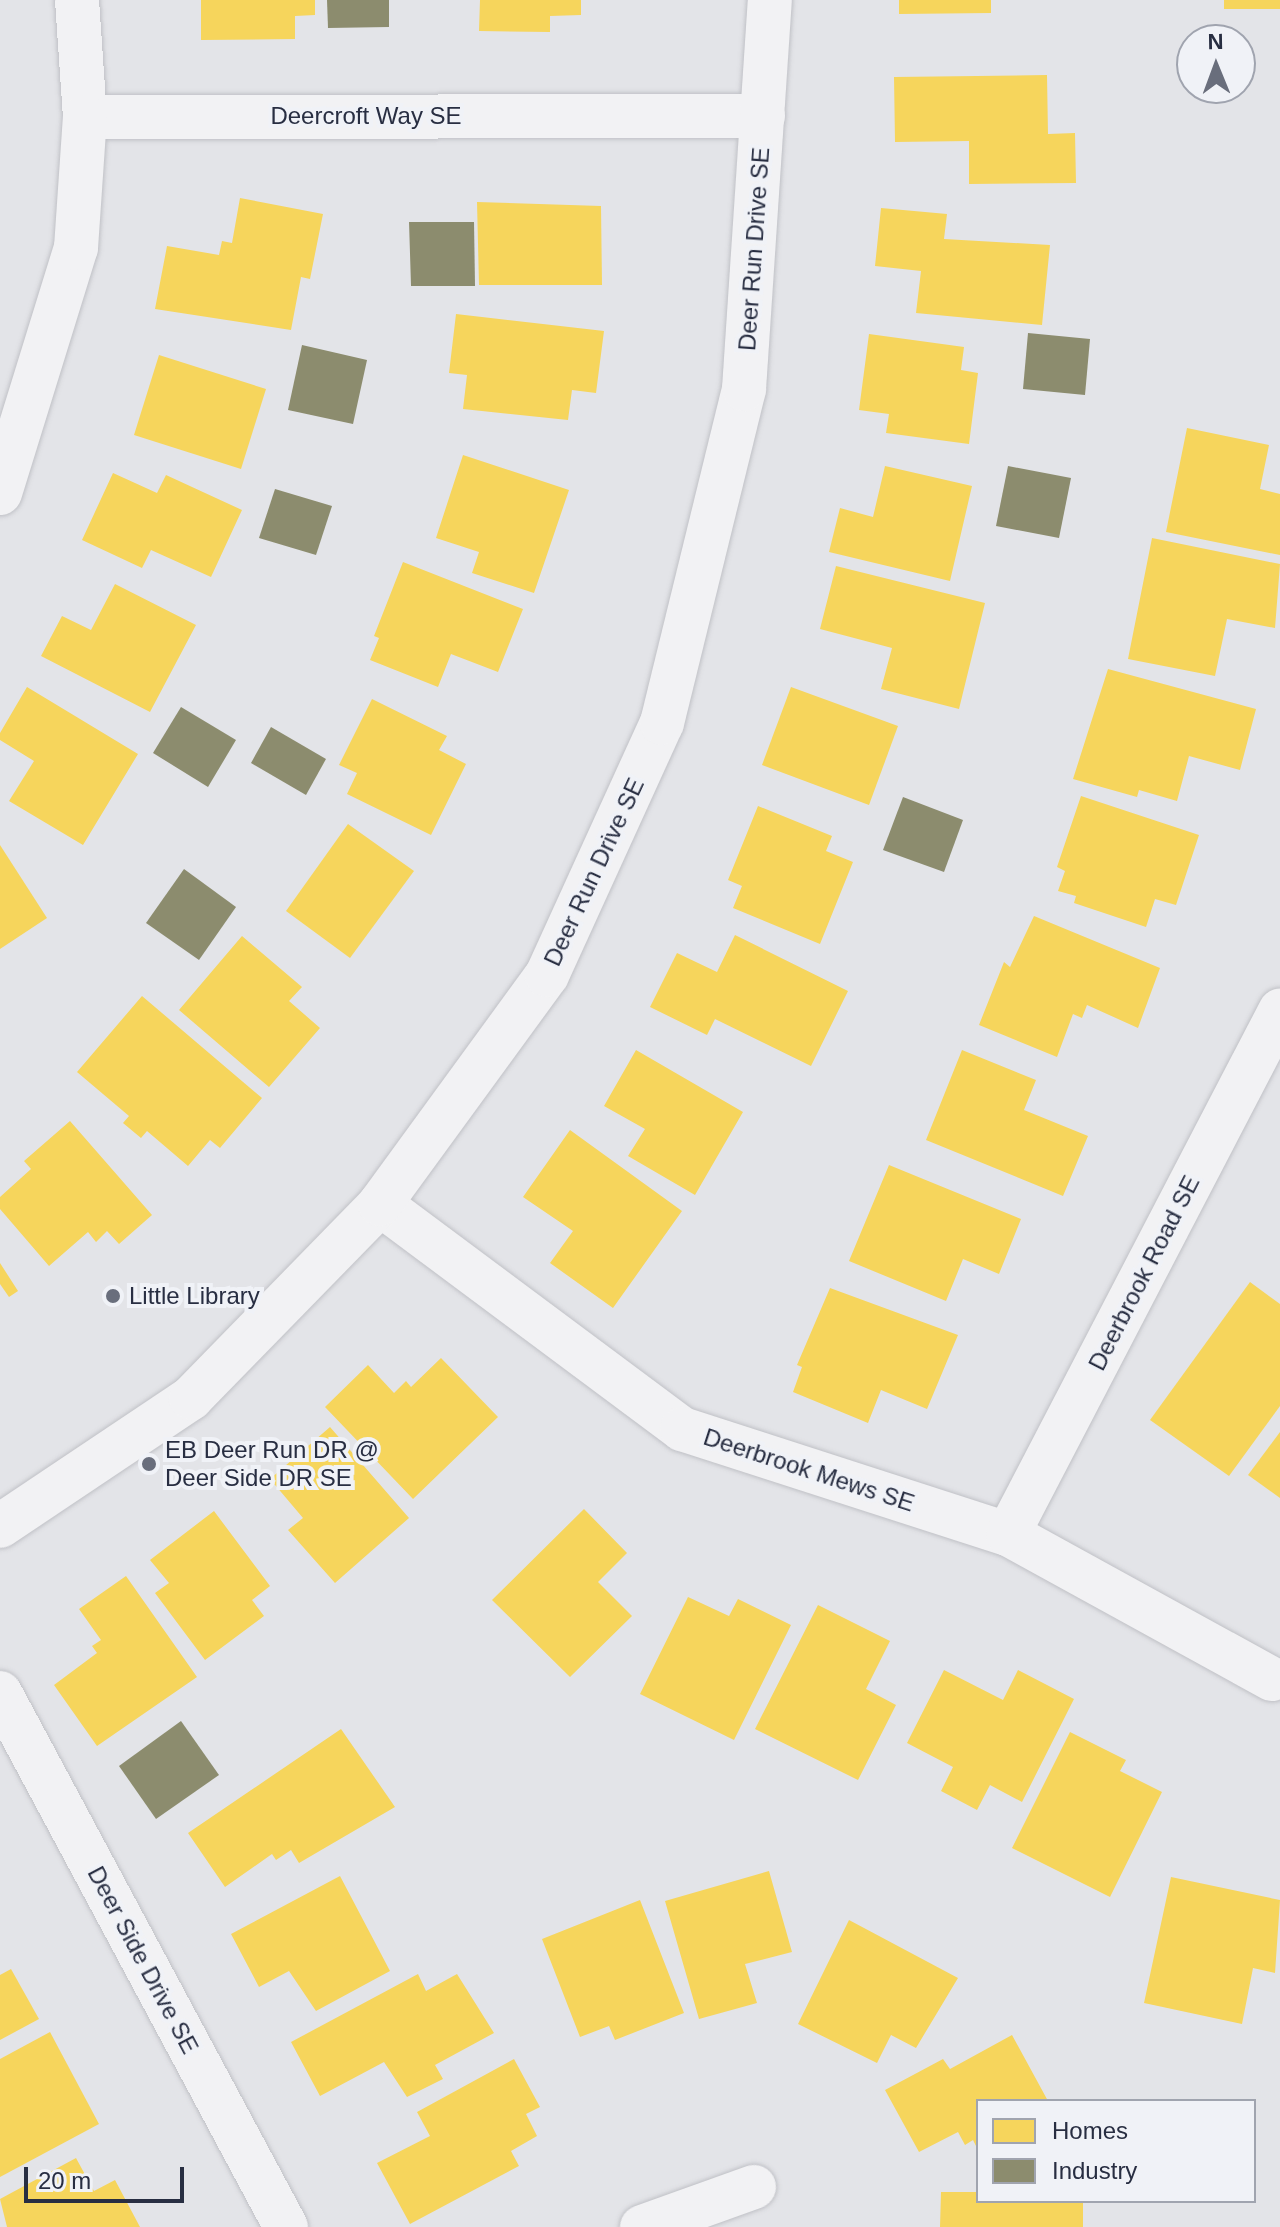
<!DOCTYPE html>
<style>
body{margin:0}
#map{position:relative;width:1280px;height:2227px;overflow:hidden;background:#e3e4e8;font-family:Helvetica,sans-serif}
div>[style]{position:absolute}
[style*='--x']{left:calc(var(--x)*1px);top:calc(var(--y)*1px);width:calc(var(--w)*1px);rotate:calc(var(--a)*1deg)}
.homes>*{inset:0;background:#f6d55c}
.industry>*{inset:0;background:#8c8c6e}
.roads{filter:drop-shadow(0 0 2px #c0c1c6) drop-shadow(0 0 2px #c0c1c6)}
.minor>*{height:44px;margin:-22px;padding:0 22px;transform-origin:22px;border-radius:22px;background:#f2f2f4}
.dots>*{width:22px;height:22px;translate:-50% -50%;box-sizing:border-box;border:4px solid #f0f2f7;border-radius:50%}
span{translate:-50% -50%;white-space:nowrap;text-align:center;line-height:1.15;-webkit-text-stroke:8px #f0f2f7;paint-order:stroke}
.street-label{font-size:24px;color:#282e42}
.poi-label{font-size:24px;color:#282e42}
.left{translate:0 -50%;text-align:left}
.legend{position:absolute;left:976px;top:2099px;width:280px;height:104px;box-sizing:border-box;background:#f0f2f7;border:2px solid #a0a4af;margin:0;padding:10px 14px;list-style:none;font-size:24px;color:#282e42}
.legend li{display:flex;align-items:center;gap:16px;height:40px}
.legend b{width:40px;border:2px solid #a0a4af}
.north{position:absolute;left:1176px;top:24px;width:80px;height:80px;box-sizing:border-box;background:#f0f2f7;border:2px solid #a0a4af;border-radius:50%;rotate:359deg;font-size:22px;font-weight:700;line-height:32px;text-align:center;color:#282e42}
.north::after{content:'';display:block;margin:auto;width:28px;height:36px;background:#696e7c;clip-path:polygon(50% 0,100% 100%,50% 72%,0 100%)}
.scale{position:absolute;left:24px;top:2167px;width:160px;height:36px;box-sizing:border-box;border:4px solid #282e42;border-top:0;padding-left:10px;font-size:24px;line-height:28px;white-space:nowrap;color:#282e42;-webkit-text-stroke:6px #f0f2f7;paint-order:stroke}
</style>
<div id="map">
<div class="homes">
<i style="clip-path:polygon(201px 0,315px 0,315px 15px,295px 16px,295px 39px,201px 40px)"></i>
<i style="clip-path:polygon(480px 0,581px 0,581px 15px,550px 16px,550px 32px,479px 31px)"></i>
<i style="clip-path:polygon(899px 0,991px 0,991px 13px,899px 14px)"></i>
<i style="clip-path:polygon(1224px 0,1280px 0,1280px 9px,1224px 9px)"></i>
<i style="clip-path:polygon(1047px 75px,1048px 134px,1075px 133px,1076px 183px,969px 184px,969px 141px,895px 142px,894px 77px)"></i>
<i style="clip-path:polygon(240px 198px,323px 214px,310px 279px,301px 277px,291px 330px,155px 309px,167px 246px,219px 255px,222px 241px,232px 243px)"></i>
<i style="clip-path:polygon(477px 202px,601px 206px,602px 285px,479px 285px)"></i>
<i style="clip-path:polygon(881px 208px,947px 214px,944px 239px,1050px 245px,1042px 325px,916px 313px,921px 271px,875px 266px)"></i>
<i style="clip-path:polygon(456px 314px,604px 331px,596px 393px,572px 390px,568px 420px,463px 409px,467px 375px,449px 373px)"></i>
<i style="clip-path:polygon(869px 334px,964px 347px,961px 370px,978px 373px,969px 444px,886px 433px,889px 414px,859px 410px)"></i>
<i style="clip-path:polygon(159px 355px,266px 389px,241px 469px,134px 435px)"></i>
<i style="clip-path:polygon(1187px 428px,1269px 445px,1260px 489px,1280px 494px,1280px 555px,1166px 532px)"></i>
<i style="clip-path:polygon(463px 455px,569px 490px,534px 593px,472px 573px,479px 552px,436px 538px)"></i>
<i style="clip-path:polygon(885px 466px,972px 486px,950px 581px,829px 552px,840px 508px,873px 517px)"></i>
<i style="clip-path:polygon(113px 473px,157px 493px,166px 475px,242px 510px,211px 577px,151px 550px,142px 568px,82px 540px)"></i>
<i style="clip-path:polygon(1152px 538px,1280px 564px,1275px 628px,1227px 619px,1215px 676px,1128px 659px)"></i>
<i style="clip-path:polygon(403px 562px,523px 609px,498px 672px,451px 654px,438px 687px,370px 660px,379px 638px,374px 636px)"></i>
<i style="clip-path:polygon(836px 566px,985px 603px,959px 709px,881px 689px,892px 648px,820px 629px)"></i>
<i style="clip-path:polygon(115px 584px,196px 625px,150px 712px,41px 656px,62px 616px,91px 630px)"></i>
<i style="clip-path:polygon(1108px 669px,1256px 709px,1240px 770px,1189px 756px,1177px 801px,1139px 790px,1137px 797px,1073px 779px)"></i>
<i style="clip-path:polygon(27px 687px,138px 754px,83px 845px,9px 801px,34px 761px,0 740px,0 733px)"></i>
<i style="clip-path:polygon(791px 687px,898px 726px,869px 805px,762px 765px)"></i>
<i style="clip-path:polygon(372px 699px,447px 736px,439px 750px,466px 764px,431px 835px,347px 794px,357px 773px,339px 765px)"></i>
<i style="clip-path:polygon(1081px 796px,1199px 835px,1176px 905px,1155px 899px,1146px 927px,1074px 903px,1076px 896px,1058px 891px,1065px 871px,1057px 867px)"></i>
<i style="clip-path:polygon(758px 806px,832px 836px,826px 851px,853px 862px,820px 944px,733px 908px,742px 886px,728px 880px)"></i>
<i style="clip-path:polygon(348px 824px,414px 871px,350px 958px,286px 911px)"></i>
<i style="clip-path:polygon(0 845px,47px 918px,0 949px)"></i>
<i style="clip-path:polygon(1034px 916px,1160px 968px,1138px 1028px,1087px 1005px,1082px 1018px,1073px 1014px,1057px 1057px,979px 1025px,1004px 962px,1010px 967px)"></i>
<i style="clip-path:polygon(735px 935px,848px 991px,811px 1066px,715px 1019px,707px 1035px,650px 1007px,677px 953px,717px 972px)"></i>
<i style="clip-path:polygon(242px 936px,302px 987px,289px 1001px,320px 1028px,269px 1087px,179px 1010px)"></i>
<i style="clip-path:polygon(142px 996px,262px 1098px,220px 1148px,210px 1140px,188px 1166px,147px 1131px,141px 1138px,123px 1123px,129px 1116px,77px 1072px)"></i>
<i style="clip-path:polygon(636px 1050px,743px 1112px,695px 1195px,628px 1156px,645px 1129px,604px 1106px)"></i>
<i style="clip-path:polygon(962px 1050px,1036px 1080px,1024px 1110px,1088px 1136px,1063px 1196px,926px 1140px)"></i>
<i style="clip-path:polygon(70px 1121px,152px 1215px,119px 1244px,107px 1231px,96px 1242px,88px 1232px,49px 1266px,0 1209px,0 1197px,31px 1169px,24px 1161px)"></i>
<i style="clip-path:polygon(570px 1130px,682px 1211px,613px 1308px,550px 1263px,573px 1231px,523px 1197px)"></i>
<i style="clip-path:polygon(889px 1165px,1021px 1219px,999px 1274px,963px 1259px,946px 1301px,849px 1261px)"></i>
<i style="clip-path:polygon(0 1263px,18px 1291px,9px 1297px,0 1284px)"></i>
<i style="clip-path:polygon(1250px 1282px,1280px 1304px,1280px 1406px,1229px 1476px,1150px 1420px)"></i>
<i style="clip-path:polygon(830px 1288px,958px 1335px,927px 1409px,881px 1390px,868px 1423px,793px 1392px,802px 1367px,797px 1365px)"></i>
<i style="clip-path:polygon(441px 1358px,498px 1417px,413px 1499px,325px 1407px,368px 1365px,394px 1393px,406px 1381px,411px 1387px)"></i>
<i style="clip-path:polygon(330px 1427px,409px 1518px,335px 1583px,288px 1530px,303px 1518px,270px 1479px)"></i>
<i style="clip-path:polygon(1280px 1432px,1280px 1498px,1248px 1475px)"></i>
<i style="clip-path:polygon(584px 1509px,627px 1553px,598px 1582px,632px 1616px,570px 1677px,492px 1600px)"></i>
<i style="clip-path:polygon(214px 1511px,270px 1586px,252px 1600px,264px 1616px,205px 1660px,155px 1593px,169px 1583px,150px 1560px)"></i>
<i style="clip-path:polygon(126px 1576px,197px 1677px,97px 1746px,54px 1685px,97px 1653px,92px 1646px,101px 1640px,79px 1609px)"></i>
<i style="clip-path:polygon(688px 1597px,729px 1616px,738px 1599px,791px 1625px,734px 1740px,640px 1694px)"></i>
<i style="clip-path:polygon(818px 1605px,890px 1641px,866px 1689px,896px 1705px,858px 1780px,755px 1729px)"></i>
<i style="clip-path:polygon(944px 1670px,1003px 1700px,1018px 1670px,1074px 1699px,1022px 1802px,990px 1785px,977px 1810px,941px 1791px,953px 1767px,907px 1743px)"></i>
<i style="clip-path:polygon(341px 1729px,395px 1807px,299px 1863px,291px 1850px,276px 1860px,272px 1854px,225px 1887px,188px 1833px)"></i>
<i style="clip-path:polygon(1070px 1732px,1126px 1760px,1120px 1771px,1162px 1792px,1110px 1897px,1012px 1848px)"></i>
<i style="clip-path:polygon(769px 1871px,792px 1952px,745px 1964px,757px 2003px,699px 2019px,665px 1901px)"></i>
<i style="clip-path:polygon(340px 1876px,390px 1971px,316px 2011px,289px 1971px,259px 1987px,231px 1934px)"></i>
<i style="clip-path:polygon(1171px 1877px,1280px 1900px,1275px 1973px,1253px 1968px,1242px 2024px,1144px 2003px)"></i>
<i style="clip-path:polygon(640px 1900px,684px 2013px,615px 2040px,609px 2026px,580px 2037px,542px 1939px)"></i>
<i style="clip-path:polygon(849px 1920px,958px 1978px,916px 2048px,891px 2035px,877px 2063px,798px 2024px)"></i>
<i style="clip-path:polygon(11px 1969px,39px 2019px,0 2040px,0 1975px)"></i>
<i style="clip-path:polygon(418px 1974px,426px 1991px,457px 1974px,494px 2033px,435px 2065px,443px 2079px,407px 2097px,384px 2062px,320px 2096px,291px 2042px)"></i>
<i style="clip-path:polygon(50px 2032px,99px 2124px,0 2177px,0 2059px)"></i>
<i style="clip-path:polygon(1012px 2035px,1048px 2101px,978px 2101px,978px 2150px,973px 2140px,965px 2145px,958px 2132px,919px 2152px,885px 2090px,943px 2059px,950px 2069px)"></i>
<i style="clip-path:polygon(514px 2059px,540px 2107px,526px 2114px,537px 2136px,511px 2151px,519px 2166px,410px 2224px,377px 2163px,430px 2136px,417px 2112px)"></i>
<i style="clip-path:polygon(76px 2158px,94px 2191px,115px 2180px,140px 2227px,7px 2227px,0 2199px)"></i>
<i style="clip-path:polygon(941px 2192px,978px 2192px,978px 2201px,1083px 2201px,1083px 2227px,940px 2227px)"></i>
</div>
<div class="industry">
<i style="clip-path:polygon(327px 0,389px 0,389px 27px,328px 28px)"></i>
<i style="clip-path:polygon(409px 222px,474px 222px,475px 286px,411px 286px)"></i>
<i style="clip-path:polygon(1028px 333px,1090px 339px,1085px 395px,1023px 389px)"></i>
<i style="clip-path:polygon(302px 345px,367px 360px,353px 424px,288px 410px)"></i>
<i style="clip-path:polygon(1008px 466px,1071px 478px,1059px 538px,996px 526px)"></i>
<i style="clip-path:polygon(275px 489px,332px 506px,316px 555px,259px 538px)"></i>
<i style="clip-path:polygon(181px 707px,236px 740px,208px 787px,153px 753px)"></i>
<i style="clip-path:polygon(271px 727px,326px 759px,306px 795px,251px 763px)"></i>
<i style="clip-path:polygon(903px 797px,963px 820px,944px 872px,883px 850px)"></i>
<i style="clip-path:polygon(184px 869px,236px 907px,199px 960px,146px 923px)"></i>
<i style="clip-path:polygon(181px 1721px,219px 1775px,156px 1819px,119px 1766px)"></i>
</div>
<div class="roads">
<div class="minor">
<i style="--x:77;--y:0;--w:117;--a:86.1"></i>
<i style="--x:85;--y:117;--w:678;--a:-0.08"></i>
<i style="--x:0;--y:493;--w:257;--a:-72.8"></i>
<i style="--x:76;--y:248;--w:131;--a:-86.1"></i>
<i style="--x:380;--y:1204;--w:377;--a:36.7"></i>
<i style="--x:682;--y:1429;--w:342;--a:17.9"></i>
<i style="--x:1008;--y:1534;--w:301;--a:28.8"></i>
<i style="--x:0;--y:1526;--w:230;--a:-33.8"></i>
<i style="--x:191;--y:1398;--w:271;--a:-45.7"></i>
<i style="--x:380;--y:1204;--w:283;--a:-53.9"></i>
<i style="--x:547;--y:975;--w:277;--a:-65.5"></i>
<i style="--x:662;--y:723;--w:344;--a:-76.2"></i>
<i style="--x:744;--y:389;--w:390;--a:-86.2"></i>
<i style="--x:1008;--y:1534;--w:590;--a:-62.52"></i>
<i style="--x:0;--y:1693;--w:606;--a:61.83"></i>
<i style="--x:642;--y:2227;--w:119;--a:-19.7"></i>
</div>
</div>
<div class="dots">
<i style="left:113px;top:1296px;background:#696e7c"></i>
<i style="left:149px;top:1464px;background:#696e7c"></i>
</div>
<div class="street-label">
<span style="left:366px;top:116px">Deercroft Way SE</span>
<span style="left:754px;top:249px;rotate:-86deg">Deer Run Drive SE</span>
<span style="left:594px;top:872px;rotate:-65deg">Deer Run Drive SE</span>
<span style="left:1144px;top:1273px;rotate:-63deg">Deerbrook Road SE</span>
<span style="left:809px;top:1470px;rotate:18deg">Deerbrook Mews SE</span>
<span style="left:143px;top:1960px;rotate:62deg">Deer Side Drive SE</span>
</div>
<div class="poi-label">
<span class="left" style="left:129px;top:1296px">Little Library</span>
<span class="left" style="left:165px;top:1464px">EB Deer Run DR @<br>Deer Side DR SE</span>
</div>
<ul class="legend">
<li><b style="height:22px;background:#f6d55c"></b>Homes</li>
<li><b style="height:22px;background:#8c8c6e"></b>Industry</li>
</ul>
<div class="north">N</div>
<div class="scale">20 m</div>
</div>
